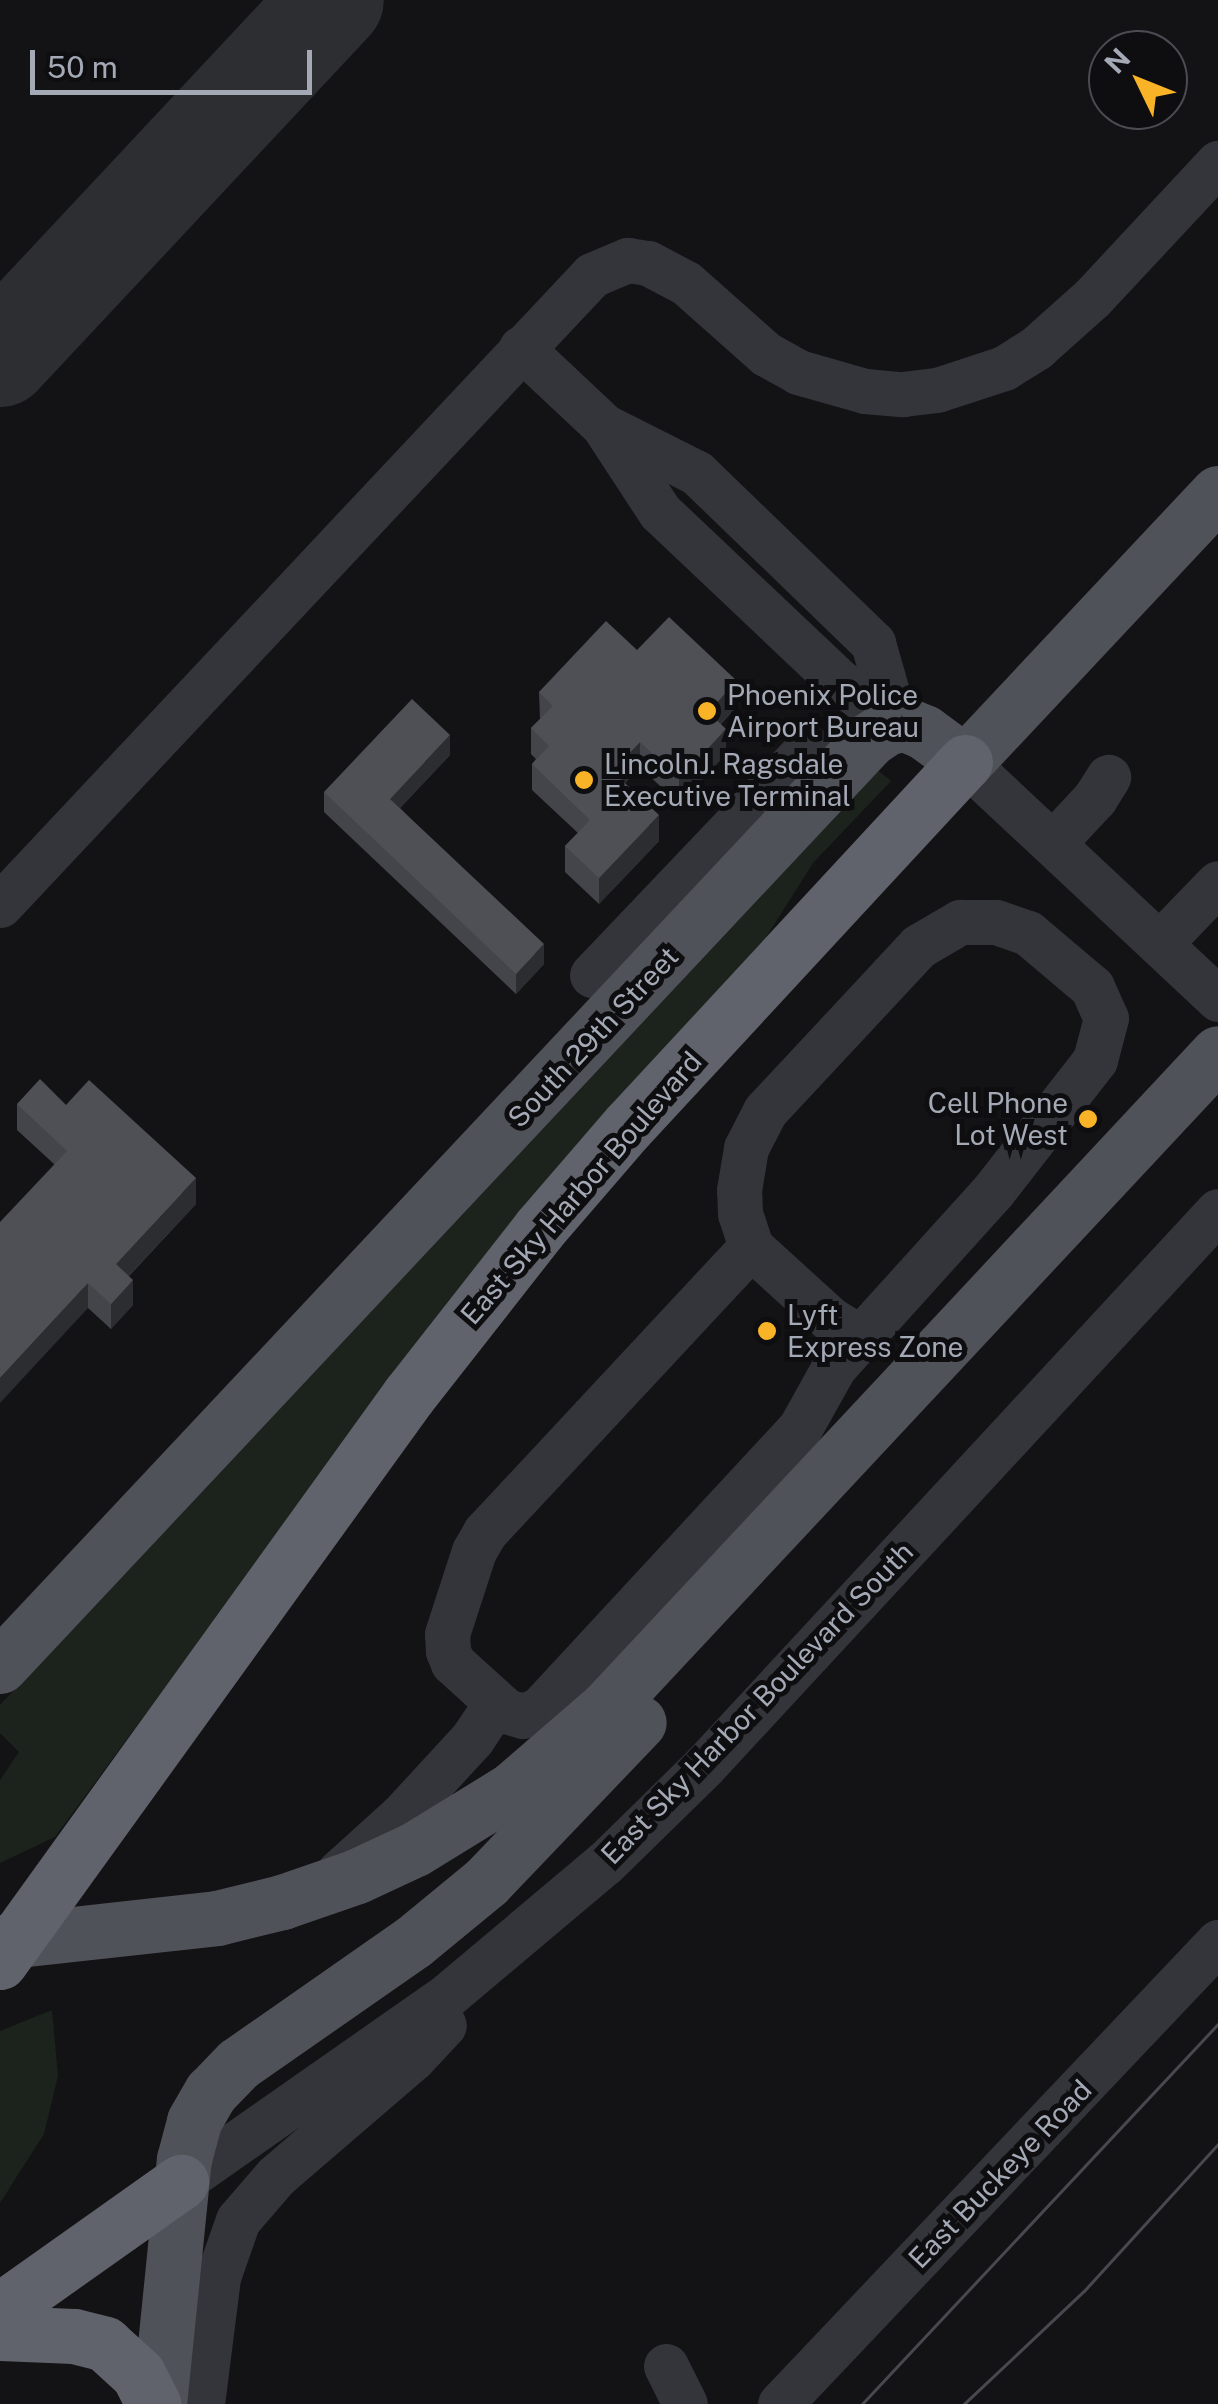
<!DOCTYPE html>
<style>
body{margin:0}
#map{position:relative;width:1218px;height:2404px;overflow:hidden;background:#131315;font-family:"Public Sans",sans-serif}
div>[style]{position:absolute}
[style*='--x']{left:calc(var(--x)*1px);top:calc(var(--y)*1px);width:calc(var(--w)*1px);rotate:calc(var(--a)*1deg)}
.green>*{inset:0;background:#1b231c}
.taxiway>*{height:102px;margin:-51px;padding:0 51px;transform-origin:51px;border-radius:51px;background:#2d2e32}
.minor>*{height:45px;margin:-22.5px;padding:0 22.5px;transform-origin:22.5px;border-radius:22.5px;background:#34353a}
.major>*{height:55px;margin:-27.5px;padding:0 27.5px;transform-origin:27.5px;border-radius:27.5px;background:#505259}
.highway>*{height:55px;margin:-27.5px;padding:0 27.5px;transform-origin:27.5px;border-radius:27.5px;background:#60636b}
.tram>*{height:2.5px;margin:-1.25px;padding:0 1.25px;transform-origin:1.25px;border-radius:1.25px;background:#47494f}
.wall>*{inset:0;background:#44454a}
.shaded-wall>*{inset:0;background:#2c2d30}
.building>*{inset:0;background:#4f5056}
.dots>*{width:28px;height:28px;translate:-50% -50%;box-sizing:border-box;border:5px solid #0e0e10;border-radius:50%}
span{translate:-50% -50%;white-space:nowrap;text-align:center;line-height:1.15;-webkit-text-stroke:10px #0e0e10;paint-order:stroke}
.poi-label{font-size:28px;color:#a4a9b6}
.left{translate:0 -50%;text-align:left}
.right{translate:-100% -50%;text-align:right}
.street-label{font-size:28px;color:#a4a9b6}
.north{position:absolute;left:1088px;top:30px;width:100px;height:100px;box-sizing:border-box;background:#0e0e10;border:2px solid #4a4c52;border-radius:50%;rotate:313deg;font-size:28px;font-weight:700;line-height:40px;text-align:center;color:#a4a9b6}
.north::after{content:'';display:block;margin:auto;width:35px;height:45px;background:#f9b327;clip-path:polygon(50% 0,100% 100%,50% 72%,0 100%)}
.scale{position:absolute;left:30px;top:50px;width:282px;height:45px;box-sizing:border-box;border:5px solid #a4a9b6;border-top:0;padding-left:12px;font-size:30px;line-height:35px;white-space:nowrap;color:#a4a9b6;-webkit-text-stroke:8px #0e0e10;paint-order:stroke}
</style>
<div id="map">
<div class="green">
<i style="clip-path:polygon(874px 767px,891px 781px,813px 863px,758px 950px,401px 1366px,55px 1837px,0 1863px,0 1780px,19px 1752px,0 1733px,0 1705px)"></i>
<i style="clip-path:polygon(52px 2010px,58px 2076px,44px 2134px,0 2203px,0 2031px)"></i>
</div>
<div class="taxiway">
<i style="--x:0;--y:356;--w:487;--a:-46.9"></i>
</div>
<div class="minor">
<i style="--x:521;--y:348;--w:112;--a:43.2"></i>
<i style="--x:603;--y:425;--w:104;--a:56.8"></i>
<i style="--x:660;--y:512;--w:248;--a:43.4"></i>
<i style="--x:840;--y:682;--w:70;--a:36.9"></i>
<i style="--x:604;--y:426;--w:104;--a:26.8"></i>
<i style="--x:697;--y:473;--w:245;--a:44"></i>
<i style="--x:873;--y:643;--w:84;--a:74.1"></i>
<i style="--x:965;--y:762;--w:347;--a:43.1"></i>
<i style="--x:1054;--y:842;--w:60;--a:-47"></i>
<i style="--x:1095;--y:798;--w:25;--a:-58"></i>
<i style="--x:0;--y:905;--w:865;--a:-46.78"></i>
<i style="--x:592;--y:275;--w:39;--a:-23"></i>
<i style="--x:628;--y:260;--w:20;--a:9"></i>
<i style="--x:648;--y:263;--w:43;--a:27.8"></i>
<i style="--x:686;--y:283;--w:107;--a:41.6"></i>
<i style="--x:766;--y:354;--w:37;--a:29"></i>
<i style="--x:798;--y:372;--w:70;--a:15.8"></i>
<i style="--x:865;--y:391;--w:38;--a:5"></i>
<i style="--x:903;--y:394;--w:34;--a:-7"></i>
<i style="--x:937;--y:390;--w:71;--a:-18.2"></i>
<i style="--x:1004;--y:368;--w:38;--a:-32"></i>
<i style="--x:1036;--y:348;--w:75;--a:-41.8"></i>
<i style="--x:1092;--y:298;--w:185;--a:-47"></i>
<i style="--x:960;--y:922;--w:36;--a:0"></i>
<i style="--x:996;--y:922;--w:34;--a:19"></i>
<i style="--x:1028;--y:933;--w:84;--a:40.2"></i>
<i style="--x:1092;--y:987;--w:34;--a:66"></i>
<i style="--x:1106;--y:1018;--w:43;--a:104.7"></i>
<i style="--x:1095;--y:1060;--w:166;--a:127.9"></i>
<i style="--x:993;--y:1191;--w:237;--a:132.1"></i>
<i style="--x:834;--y:1367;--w:70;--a:119.1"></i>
<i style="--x:800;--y:1428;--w:383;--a:132.8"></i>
<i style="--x:540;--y:1709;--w:18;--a:158"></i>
<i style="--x:523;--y:1716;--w:18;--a:-164"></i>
<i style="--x:506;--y:1711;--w:72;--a:-137.8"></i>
<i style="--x:453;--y:1663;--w:13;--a:-113"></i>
<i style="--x:448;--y:1651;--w:17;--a:-93"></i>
<i style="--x:447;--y:1634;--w:87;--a:-72"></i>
<i style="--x:474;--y:1551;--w:22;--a:-60"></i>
<i style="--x:485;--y:1532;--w:390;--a:-47"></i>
<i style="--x:751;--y:1247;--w:35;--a:-108"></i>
<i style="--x:740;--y:1214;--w:24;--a:-92"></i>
<i style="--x:739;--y:1190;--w:43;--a:-80.5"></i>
<i style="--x:746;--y:1148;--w:42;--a:-62.8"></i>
<i style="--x:765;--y:1111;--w:226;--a:-47"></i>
<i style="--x:919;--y:946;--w:48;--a:-30.3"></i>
<i style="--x:1160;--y:943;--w:83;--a:-46"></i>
<i style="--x:592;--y:975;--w:312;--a:-46.4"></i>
<i style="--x:807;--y:749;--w:45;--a:14"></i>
<i style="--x:751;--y:1247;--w:107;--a:42.3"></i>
<i style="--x:830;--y:1319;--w:35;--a:31"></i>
<i style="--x:338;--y:1873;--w:86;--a:-42.2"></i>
<i style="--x:402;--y:1815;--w:103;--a:-47.4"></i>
<i style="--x:472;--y:1739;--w:43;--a:-56.3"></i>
<i style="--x:181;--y:2182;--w:327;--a:-35"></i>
<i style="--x:449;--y:1994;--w:205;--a:-40.1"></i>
<i style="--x:606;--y:1862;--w:137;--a:-44.4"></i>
<i style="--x:704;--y:1766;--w:756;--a:-47.2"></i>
<i style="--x:666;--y:2366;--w:42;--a:63.4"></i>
<i style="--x:202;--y:2404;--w:128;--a:-82.8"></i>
<i style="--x:218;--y:2277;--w:60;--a:-70.7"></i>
<i style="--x:238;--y:2220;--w:58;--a:-49.2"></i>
<i style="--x:276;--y:2176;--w:181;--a:-40.7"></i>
<i style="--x:413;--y:2058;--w:45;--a:-46.8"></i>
<i style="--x:780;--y:2404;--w:637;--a:-46.53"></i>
</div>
<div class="major">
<i style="--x:0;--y:1666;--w:1271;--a:-46.82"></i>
<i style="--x:870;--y:739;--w:22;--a:-34"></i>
<i style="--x:888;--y:727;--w:17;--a:-10"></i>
<i style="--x:905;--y:724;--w:21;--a:23"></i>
<i style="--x:924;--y:732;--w:51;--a:36.2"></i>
<i style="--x:965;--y:762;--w:369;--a:-46.8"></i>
<i style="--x:0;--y:1942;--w:218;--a:-6.3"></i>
<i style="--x:217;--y:1918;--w:67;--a:-13.8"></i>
<i style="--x:282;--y:1902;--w:79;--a:-19.1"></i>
<i style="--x:357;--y:1876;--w:64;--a:-25"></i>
<i style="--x:415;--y:1849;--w:113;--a:-31.6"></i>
<i style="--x:511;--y:1790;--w:125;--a:-40.8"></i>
<i style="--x:606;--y:1708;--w:896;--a:-46.94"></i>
<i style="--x:159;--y:2404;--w:246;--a:-84.2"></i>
<i style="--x:184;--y:2159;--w:39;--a:-75"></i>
<i style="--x:194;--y:2121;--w:34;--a:-60"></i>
<i style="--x:211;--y:2092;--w:39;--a:-46"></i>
<i style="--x:238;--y:2064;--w:213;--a:-34.9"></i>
<i style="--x:413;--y:1942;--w:94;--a:-39.4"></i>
<i style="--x:486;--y:1882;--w:221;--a:-46.3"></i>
</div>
<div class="highway">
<i style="--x:0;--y:1962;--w:699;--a:-54.2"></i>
<i style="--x:409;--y:1395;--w:211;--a:-51.9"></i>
<i style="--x:539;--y:1229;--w:136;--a:-49.2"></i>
<i style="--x:628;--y:1126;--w:496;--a:-47.2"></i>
<i style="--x:0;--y:2310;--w:222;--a:-35.3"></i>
<i style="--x:0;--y:2333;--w:74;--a:2.3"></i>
<i style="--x:74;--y:2336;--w:32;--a:14"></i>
<i style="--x:105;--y:2344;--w:45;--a:42.3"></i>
<i style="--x:138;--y:2374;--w:34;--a:63"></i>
</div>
<div class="tram">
<i style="--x:862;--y:2404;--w:521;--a:-46.87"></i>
<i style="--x:964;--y:2404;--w:165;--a:-43.3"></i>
<i style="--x:1084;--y:2291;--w:199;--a:-47.6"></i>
</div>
<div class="wall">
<i style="clip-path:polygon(637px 650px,737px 706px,721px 724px,726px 754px,679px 804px,640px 767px,625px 783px,659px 841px,599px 904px,565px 872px,565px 846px,578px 833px,532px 790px,532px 764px,536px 759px,531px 754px,531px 728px,540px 719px,539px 692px)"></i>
<i style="clip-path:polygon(450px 755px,400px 808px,544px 964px,516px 994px,324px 812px,324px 792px)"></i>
<i style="clip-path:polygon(17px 1104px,66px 1105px,196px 1204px,129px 1276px,133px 1305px,111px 1329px,88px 1308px,54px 1164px,17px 1130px)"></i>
</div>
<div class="shaded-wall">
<i style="clip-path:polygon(737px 681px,737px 706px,708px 737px,708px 712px)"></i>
<i style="clip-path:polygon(726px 729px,726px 754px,679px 804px,679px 779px)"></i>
<i style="clip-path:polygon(450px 735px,450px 755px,390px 818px,390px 799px)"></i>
<i style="clip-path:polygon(640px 742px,640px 767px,612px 797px,612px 771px)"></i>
<i style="clip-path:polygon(659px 815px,659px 841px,599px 904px,599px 878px)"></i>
<i style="clip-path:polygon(544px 944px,544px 964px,516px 994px,516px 974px)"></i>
<i style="clip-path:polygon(196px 1178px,196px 1204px,116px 1289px,116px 1264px)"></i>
<i style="clip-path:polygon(133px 1280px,133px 1305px,111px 1329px,111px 1304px)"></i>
<i style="clip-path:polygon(88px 1283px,88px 1308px,0 1403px,0 1378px)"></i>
</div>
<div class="building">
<i style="clip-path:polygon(669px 617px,737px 681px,708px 712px,726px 729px,679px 779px,640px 742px,612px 771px,659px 815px,599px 878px,565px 846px,590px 820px,532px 764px,549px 746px,531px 728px,553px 706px,539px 692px,606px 621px,637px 650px)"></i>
<i style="clip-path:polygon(412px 699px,450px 735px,390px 799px,544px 944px,516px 974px,324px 792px)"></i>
<i style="clip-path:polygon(40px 1079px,66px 1105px,89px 1080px,196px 1178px,116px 1264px,133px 1280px,111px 1304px,88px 1283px,0 1378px,0 1222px,67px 1151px,17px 1104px)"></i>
</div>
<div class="dots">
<i style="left:707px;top:711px;background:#f9b327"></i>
<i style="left:584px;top:780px;background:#f9b327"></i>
<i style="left:1088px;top:1119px;background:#f9b327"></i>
<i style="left:767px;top:1331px;background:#f9b327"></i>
</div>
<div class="poi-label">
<span class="left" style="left:727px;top:711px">Phoenix Police<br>Airport Bureau</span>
<span class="left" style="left:604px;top:780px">LincolnJ. Ragsdale<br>Executive Terminal</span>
<span class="right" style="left:1068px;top:1119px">Cell Phone<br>Lot West</span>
<span class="left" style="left:787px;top:1331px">Lyft<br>Express Zone</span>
</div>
<div class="street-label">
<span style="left:593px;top:1037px;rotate:-47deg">South 29th Street</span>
<span style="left:581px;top:1188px;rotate:-49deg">East Sky Harbor Boulevard</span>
<span style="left:757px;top:1703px;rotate:-46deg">East Sky Harbor Boulevard South</span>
<span style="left:1000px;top:2174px;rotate:-46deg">East Buckeye Road</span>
</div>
<div class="north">N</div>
<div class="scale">50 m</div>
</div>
